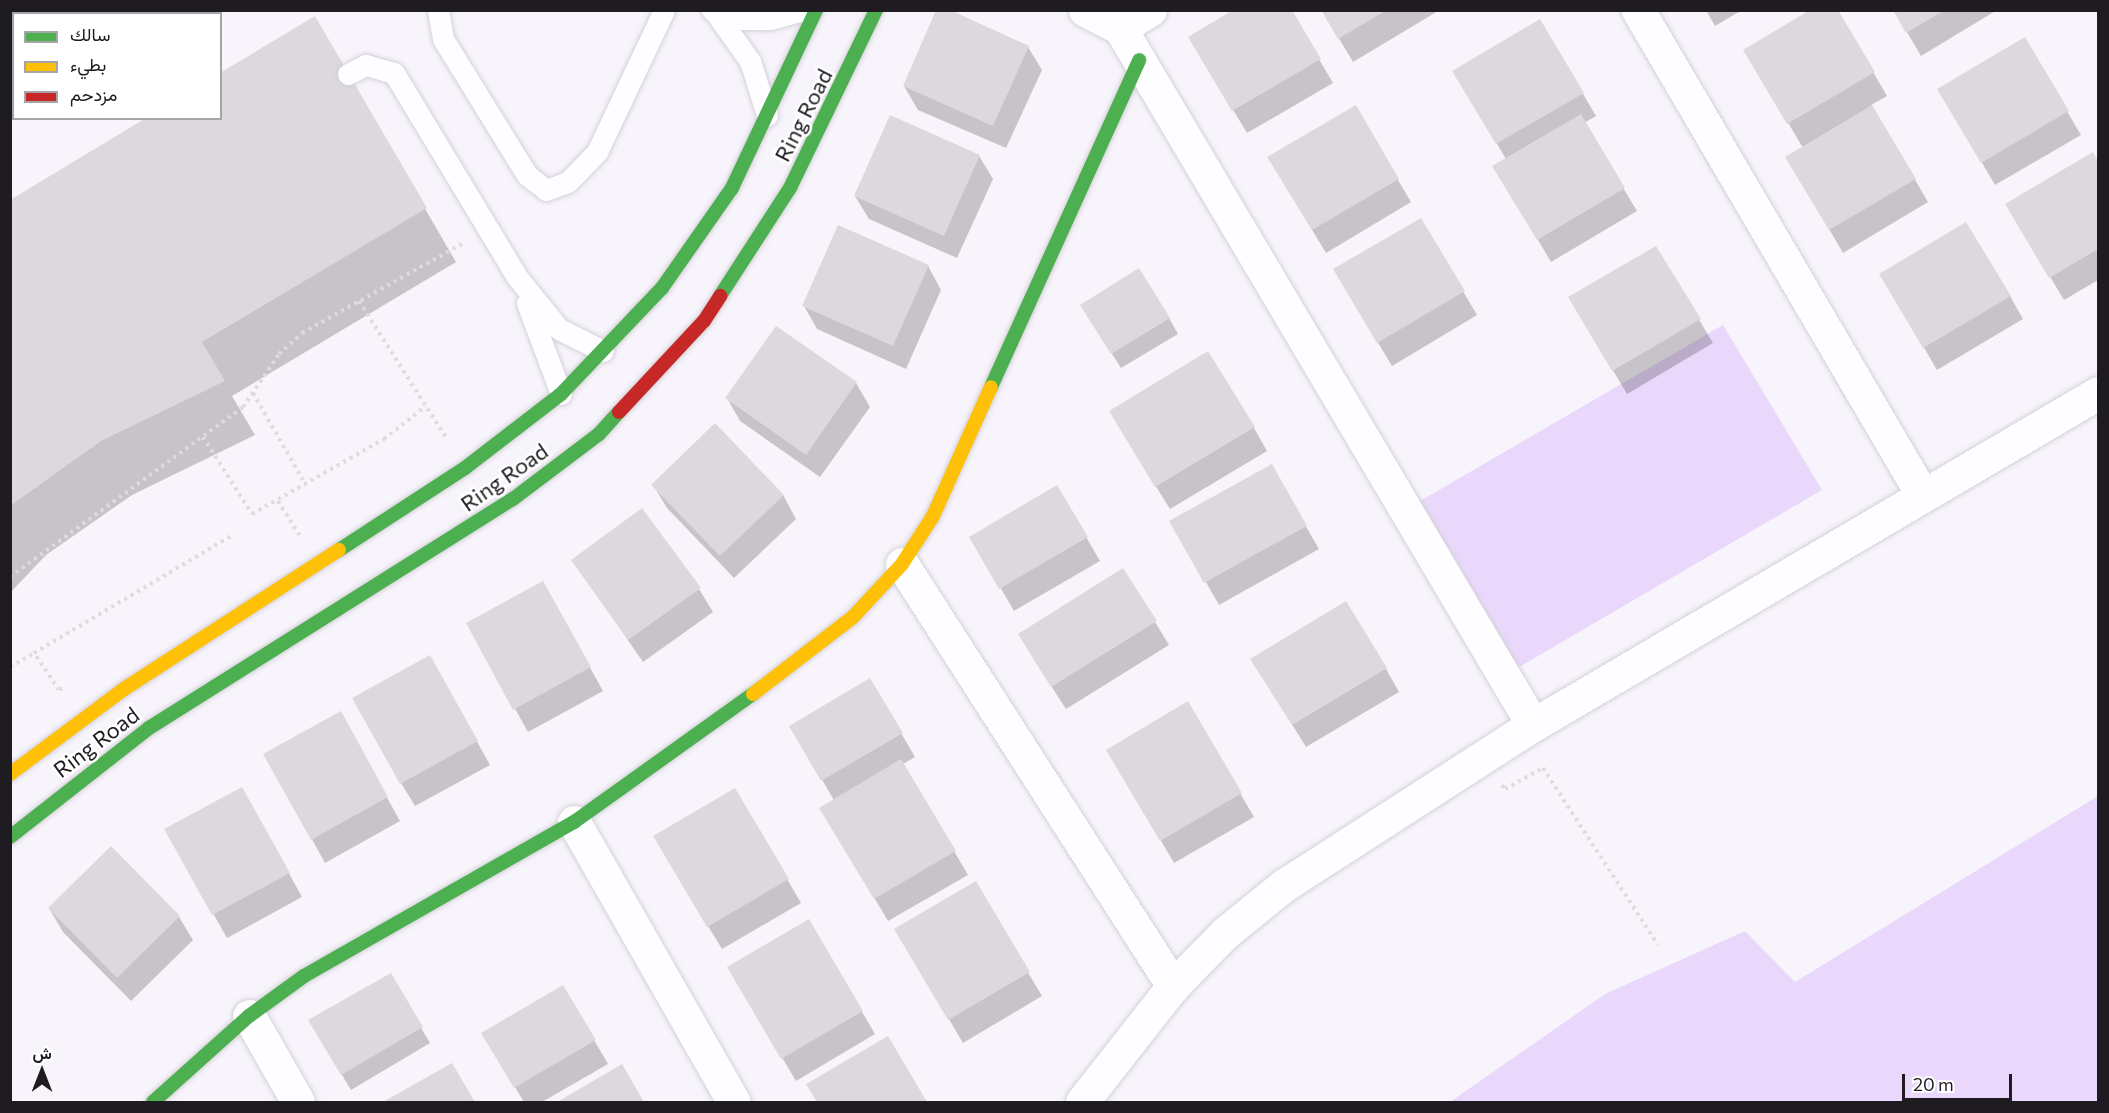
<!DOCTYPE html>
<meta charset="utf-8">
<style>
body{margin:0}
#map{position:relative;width:2109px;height:1113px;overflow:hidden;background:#f8f4fc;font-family:Commissioner,Vazirmatn,sans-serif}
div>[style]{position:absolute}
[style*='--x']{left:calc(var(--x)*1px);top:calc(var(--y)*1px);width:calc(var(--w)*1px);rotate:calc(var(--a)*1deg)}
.green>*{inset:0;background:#e9d8fb}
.shadow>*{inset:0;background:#0003}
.building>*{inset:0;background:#dbd8de}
.path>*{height:4px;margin-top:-2px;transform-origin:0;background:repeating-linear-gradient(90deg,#dddbde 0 3px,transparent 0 7.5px)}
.roads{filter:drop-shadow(0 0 2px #d4d1d7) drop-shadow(0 0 2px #d4d1d7)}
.lane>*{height:21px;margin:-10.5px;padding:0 10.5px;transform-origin:10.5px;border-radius:10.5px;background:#fefdff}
.street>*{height:33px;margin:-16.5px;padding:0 16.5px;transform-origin:16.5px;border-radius:16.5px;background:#fefdff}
.fast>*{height:14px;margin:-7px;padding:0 7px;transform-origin:7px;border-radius:7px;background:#4caf50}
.slow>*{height:14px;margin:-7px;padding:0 7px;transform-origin:7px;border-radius:7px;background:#ffc107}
.jam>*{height:14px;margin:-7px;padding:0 7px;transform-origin:7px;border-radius:7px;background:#c62828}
span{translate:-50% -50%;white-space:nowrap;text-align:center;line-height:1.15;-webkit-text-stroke:5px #fff;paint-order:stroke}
.street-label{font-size:22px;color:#1e1b21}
.frame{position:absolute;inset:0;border:12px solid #1e1b21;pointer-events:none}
.legend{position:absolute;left:12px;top:12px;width:210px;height:108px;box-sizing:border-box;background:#fff;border:2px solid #a5a4a6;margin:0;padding:8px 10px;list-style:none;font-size:18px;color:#1e1b21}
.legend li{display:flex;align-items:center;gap:12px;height:30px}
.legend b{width:30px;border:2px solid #a5a4a6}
.north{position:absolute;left:12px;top:1041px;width:60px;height:60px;-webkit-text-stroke:4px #fff;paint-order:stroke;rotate:0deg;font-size:16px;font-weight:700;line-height:24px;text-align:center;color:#1e1b21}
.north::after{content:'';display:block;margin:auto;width:21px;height:27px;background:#1e1b21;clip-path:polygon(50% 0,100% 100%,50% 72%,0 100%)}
.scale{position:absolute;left:1902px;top:1074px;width:110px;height:27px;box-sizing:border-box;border:3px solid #1e1b21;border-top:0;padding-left:8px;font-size:18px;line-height:21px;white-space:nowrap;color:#1e1b21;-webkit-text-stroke:4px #fff;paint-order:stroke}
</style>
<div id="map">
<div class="green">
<i style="clip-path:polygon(1723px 325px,1822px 490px,1516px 669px,1420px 501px)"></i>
<i style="clip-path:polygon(2098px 796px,2098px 1102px,1450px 1102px,1605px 994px,1745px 931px,1795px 982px)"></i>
</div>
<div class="shadow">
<i style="clip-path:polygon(1290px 10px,1333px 83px,1247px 133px,1190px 38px)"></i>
<i style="clip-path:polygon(1322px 10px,1438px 10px,1438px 11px,1353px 62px)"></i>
<i style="clip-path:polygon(1706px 10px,1742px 10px,1715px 26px)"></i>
<i style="clip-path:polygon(1837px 10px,1887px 96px,1871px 105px,1928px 202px,1843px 253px,1787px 157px,1803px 148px,1745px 50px)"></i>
<i style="clip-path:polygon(1894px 10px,1997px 10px,1921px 56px)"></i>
<i style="clip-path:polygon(314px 18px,456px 262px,232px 396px,255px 435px,132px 495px,46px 555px,10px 593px,10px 202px,220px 118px)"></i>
<i style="clip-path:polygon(1540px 21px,1596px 116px,1584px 123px,1637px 211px,1551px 262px,1508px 189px,1506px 159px,1454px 71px)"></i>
<i style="clip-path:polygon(2024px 39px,2081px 135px,1995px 185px,1939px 89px)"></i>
<i style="clip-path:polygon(1028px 47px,1042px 70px,1006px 148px,918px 110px,904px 86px)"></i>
<i style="clip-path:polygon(1355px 107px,1411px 202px,1326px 253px,1282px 180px)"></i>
<i style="clip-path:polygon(2093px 154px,2098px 164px,2098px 280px,2064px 300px,2007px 205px)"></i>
<i style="clip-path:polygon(979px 156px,993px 179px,957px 258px,869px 219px,855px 196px)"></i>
<i style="clip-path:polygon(1421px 220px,1477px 315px,1392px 366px,1348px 293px)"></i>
<i style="clip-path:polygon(1656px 248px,1713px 343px,1627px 394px,1570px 298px)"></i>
<i style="clip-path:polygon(928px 266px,941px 290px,906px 369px,817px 329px,804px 306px)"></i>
<i style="clip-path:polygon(1881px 274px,2010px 296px,2023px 319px,1937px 370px)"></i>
<i style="clip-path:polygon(1169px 318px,1178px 334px,1121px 368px,1091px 321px)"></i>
<i style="clip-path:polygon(777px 328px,856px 383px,870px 407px,820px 477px,740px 421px,727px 398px)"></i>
<i style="clip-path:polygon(1254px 428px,1267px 451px,1170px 509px,1124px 435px)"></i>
<i style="clip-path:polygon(1271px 466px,1319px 549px,1219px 605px,1171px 521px)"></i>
<i style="clip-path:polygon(653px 485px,783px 495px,796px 519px,734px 578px,667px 508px)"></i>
<i style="clip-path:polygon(1057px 487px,1100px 561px,1014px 611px,971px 537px)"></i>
<i style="clip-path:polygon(573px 560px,699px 589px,713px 612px,643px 662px)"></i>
<i style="clip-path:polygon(556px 606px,603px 691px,528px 732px,468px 624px)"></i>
<i style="clip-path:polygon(1155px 622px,1169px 645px,1066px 709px,1033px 658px)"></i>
<i style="clip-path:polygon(1386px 669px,1399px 692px,1306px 747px,1266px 682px)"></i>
<i style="clip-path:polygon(443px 680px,490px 765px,415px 806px,401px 783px)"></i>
<i style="clip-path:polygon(870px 680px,915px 757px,903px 764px,968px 875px,888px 921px,821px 808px,834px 800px,791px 727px)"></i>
<i style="clip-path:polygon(1187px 703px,1254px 817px,1174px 863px,1108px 750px)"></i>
<i style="clip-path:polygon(353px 736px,400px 821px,325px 863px,265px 754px)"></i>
<i style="clip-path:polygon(735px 790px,801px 903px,722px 949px,668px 860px)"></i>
<i style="clip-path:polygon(255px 812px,302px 897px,227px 938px,166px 830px)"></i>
<i style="clip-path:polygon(111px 848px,179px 917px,193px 940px,131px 1001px,63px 932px,49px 908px)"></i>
<i style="clip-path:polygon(975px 883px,1042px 996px,963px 1043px,896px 929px)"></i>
<i style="clip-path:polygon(809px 921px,875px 1034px,796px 1081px,729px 968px)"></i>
<i style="clip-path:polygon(390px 975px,430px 1043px,351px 1090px,310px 1021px)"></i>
<i style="clip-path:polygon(563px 987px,608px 1064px,542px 1102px,524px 1102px,483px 1034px)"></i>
<i style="clip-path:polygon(888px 1038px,926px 1102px,818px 1102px,808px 1085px)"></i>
<i style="clip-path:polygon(451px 1065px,474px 1102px,386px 1102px)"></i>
<i style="clip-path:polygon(621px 1066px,642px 1102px,560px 1102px)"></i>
</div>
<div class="building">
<i style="clip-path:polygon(936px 10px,950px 10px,1029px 46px,993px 126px,903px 86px)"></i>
<i style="clip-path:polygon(1233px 10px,1292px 10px,1321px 59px,1232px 111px,1188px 37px)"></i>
<i style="clip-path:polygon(1321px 10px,1387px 10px,1338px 39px)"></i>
<i style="clip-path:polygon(1810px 10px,1838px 10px,1875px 72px,1787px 124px,1743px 50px)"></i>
<i style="clip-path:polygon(1893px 10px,1945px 10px,1906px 33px)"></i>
<i style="clip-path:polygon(315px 16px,427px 208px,202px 342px,225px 381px,101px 441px,10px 506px,10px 200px,146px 118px,220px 118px,220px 73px)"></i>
<i style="clip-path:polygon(1540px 19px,1584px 93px,1496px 144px,1452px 71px)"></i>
<i style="clip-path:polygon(2025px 37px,2069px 111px,1981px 163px,1937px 89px)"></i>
<i style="clip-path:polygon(1356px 105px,1399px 179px,1312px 230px,1267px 157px)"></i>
<i style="clip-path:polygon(1872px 105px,1916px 179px,1829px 230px,1785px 157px)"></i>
<i style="clip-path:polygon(1581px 114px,1625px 188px,1537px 240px,1492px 166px)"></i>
<i style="clip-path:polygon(890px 115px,980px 155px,944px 236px,854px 196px)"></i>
<i style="clip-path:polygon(2093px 152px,2098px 161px,2098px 249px,2049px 278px,2005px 204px)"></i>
<i style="clip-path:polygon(1421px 218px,1465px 291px,1377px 343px,1333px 269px)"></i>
<i style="clip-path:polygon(1966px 222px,2011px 296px,1923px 348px,1879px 274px)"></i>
<i style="clip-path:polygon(838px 225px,929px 265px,893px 346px,802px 306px)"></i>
<i style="clip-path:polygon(1656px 246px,1701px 319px,1612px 371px,1568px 297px)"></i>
<i style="clip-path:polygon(1139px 268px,1170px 318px,1111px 354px,1080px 305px)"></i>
<i style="clip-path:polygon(776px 326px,857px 382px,806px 455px,725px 398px)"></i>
<i style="clip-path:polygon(1208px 351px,1255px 427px,1155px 487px,1109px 411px)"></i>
<i style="clip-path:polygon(715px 423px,784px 495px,720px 556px,651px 485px)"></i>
<i style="clip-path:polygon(1272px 464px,1307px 526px,1204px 583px,1169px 521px)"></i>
<i style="clip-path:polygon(1057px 485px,1088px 537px,999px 589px,969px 537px)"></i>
<i style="clip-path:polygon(642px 508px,701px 588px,628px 640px,571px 560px)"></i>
<i style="clip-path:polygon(1123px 568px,1157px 621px,1051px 687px,1018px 634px)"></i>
<i style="clip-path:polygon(543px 581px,591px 667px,513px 710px,466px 623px)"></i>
<i style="clip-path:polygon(1346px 601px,1387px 668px,1292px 725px,1250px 659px)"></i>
<i style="clip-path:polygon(430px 655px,478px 741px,400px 784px,352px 698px)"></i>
<i style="clip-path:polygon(870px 678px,903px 733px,821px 781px,789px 726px)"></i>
<i style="clip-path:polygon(1188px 701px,1242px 793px,1160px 841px,1106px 750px)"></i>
<i style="clip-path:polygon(341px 711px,388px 797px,311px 840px,263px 754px)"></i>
<i style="clip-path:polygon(901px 759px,956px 851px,874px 899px,819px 808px)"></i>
<i style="clip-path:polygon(242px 787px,290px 873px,212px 915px,164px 829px)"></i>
<i style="clip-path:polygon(735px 788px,789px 879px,707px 927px,653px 836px)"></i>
<i style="clip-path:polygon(111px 846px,180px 916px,117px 978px,48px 908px)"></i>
<i style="clip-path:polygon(976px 881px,1030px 972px,948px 1020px,894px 929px)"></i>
<i style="clip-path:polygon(809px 919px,863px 1011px,781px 1059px,727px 967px)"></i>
<i style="clip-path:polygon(391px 973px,423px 1027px,341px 1075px,308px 1020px)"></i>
<i style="clip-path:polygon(563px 985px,596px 1040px,514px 1088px,481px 1033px)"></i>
<i style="clip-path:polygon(888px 1036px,927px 1102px,817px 1102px,806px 1084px)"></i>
<i style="clip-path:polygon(452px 1063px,475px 1102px,383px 1102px)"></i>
<i style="clip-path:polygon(622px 1064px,644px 1102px,557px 1102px)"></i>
</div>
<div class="path">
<i style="--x:359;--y:301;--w:164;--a:57.5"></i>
<i style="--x:253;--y:393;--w:106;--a:60.1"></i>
<i style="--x:203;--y:437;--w:91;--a:57.5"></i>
<i style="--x:252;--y:514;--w:152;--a:-29.6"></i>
<i style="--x:384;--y:439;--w:53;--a:-38.2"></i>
<i style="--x:278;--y:501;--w:40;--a:58"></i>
<i style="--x:10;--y:577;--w:288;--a:-36.1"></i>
<i style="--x:243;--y:407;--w:64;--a:-55.8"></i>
<i style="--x:279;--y:354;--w:31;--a:-42"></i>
<i style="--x:302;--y:333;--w:185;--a:-29.1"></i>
<i style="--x:10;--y:667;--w:28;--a:-30"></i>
<i style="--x:62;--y:688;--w:4;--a:146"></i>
<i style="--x:59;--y:690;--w:45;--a:-124"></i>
<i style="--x:34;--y:653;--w:231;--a:-30.7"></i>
<i style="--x:1502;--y:785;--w:5;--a:53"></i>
<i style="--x:1505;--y:789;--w:43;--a:-28.9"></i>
<i style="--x:1543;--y:768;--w:211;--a:57"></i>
</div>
<div class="roads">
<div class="lane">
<i style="--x:438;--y:10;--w:29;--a:80"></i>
<i style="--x:443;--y:39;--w:160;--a:58.3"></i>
<i style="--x:527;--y:175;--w:24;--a:38"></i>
<i style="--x:546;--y:190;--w:23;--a:-20"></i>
<i style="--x:568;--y:182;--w:42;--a:-46"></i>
<i style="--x:597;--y:152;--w:157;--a:-64.7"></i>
<i style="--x:712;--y:10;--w:33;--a:16"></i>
<i style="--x:744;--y:19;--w:26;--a:0"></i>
<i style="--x:770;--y:19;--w:35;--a:-15"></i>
<i style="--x:715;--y:12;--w:60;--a:54.5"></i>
<i style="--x:750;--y:61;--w:57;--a:72.5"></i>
<i style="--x:348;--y:74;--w:20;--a:-27"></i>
<i style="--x:366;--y:65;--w:29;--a:16"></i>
<i style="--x:394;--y:73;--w:238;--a:58.9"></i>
<i style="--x:517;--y:277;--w:67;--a:51.1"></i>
<i style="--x:559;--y:329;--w:49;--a:26.6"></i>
<i style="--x:527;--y:303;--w:97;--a:69.5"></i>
</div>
<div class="street">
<i style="--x:1085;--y:10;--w:39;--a:27"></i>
<i style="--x:1117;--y:10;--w:18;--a:81"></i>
<i style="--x:1120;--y:28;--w:810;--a:59.35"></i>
<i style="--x:1638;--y:10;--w:563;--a:59.61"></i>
<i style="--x:1120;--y:28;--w:35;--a:-31"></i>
<i style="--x:902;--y:564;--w:502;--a:57.29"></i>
<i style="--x:574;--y:822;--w:322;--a:60.3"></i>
<i style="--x:249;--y:1016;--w:99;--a:60.3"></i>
<i style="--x:1082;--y:1102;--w:147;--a:-51.9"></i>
<i style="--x:1173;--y:986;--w:74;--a:-45.5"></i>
<i style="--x:1225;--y:933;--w:75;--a:-39"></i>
<i style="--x:1283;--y:886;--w:297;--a:-32.8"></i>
<i style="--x:1533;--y:725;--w:655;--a:-30.44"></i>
</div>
<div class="fast">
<i style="--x:720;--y:296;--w:129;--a:-57.1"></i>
<i style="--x:790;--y:188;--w:198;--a:-64.2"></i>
<i style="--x:991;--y:387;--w:359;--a:-65.6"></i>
<i style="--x:339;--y:550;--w:150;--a:-33.1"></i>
<i style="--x:465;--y:468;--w:121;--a:-37.6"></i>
<i style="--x:561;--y:394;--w:146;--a:-46.4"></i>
<i style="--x:662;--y:288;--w:122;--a:-55"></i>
<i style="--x:732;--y:188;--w:197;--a:-64.7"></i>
<i style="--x:10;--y:837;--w:177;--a:-38.1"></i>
<i style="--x:149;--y:728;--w:430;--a:-32.2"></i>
<i style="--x:513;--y:499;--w:108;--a:-37.1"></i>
<i style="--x:599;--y:434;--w:30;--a:-48"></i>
<i style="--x:153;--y:1102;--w:129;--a:-41.9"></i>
<i style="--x:249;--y:1016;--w:68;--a:-36"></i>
<i style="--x:304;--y:976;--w:311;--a:-29.7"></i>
<i style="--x:574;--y:822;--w:220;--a:-35.6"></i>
</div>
<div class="slow">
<i style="--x:753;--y:694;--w:126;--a:-37.6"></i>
<i style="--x:853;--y:617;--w:72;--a:-47.2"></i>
<i style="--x:902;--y:564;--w:57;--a:-57.1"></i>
<i style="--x:933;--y:516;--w:141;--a:-65.8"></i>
<i style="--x:10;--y:774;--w:142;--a:-36.7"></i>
<i style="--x:124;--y:689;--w:256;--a:-32.9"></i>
</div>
<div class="jam">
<i style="--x:619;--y:412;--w:125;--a:-47"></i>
<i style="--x:704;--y:321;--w:30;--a:-57"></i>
</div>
</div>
<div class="street-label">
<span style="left:803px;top:115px;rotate:-63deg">Ring Road</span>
<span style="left:504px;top:477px;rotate:-35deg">Ring Road</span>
<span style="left:96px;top:742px;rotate:-37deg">Ring Road</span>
</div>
<div class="frame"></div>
<ul class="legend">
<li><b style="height:8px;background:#4caf50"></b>سالك</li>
<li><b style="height:8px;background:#ffc107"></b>بطيء</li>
<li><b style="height:8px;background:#c62828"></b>مزدحم</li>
</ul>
<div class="north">ش</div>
<div class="scale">20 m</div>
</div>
